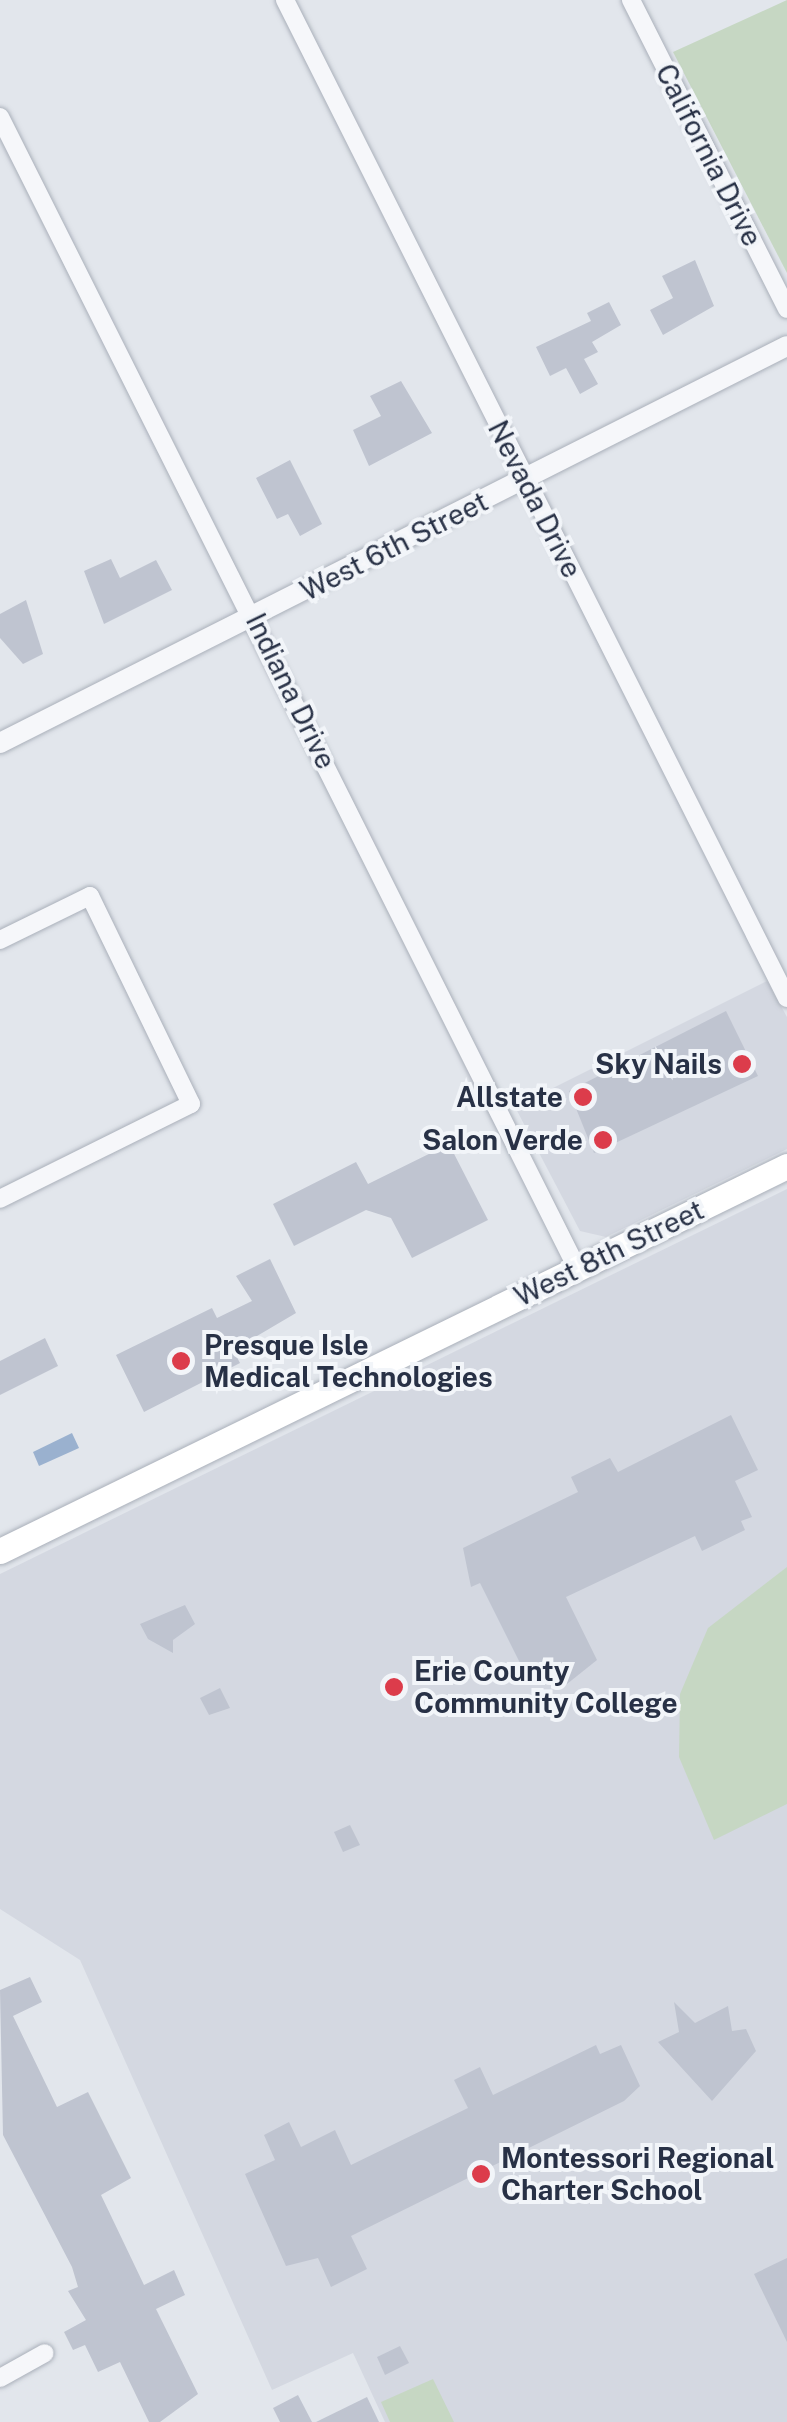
<!DOCTYPE html>
<style>
body{margin:0}
#map{position:relative;width:787px;height:2422px;overflow:hidden;background:#e2e6ec;font-family:"Public Sans",sans-serif}
div>[style]{position:absolute}
[style*='--x']{left:calc(var(--x)*1px);top:calc(var(--y)*1px);width:calc(var(--w)*1px);rotate:calc(var(--a)*1deg)}
.built>*{inset:0;background:#d4d8e1}
.green>*{inset:0;background:#c6d7c3}
.water>*{inset:0;background:#9ab1cf}
.building>*{inset:0;background:#bfc4d0}
.roads{filter:drop-shadow(0 0 2px #aab0ba) drop-shadow(0 0 2px #aab0ba)}
.minor>*{height:18px;margin:-9px;padding:0 9px;transform-origin:9px;border-radius:9px;background:#f6f7fa}
.tertiary>*{height:20px;margin:-10px;padding:0 10px;transform-origin:10px;border-radius:10px;background:#f6f7fa}
.secondary>*{height:25px;margin:-12.5px;padding:0 12.5px;transform-origin:12.5px;border-radius:12.5px;background:#fff}
.dots>*{width:28px;height:28px;translate:-50% -50%;box-sizing:border-box;border:5px solid #f2f5f9;border-radius:50%}
span{translate:-50% -50%;white-space:nowrap;text-align:center;line-height:1.15;-webkit-text-stroke:8px #f2f5f9;paint-order:stroke}
.street-label{font-size:28px;color:#283146}
.poi-label{font-size:28px;color:#283146;font-weight:700}
.right{translate:-100% -50%;text-align:right}
.left{translate:0 -50%;text-align:left}
</style>
<div id="map">
<div class="built">
<i style="clip-path:polygon(767px 981px,787px 1017px,787px 1149px,606px 1237px,580px 1231px,515px 1107px)"></i>
<i style="clip-path:polygon(787px 1189px,787px 2422px,385px 2422px,353px 2353px,272px 2390px,80px 1960px,0 1909px,0 1574px)"></i>
</div>
<div class="green">
<i style="clip-path:polygon(787px 0,787px 273px,673px 52px)"></i>
<i style="clip-path:polygon(787px 1567px,787px 1804px,714px 1840px,679px 1757px,680px 1694px,708px 1628px)"></i>
<i style="clip-path:polygon(433px 2379px,454px 2422px,390px 2422px,381px 2402px)"></i>
</div>
<div class="water">
<i style="clip-path:polygon(72px 1433px,79px 1448px,39px 1466px,33px 1452px)"></i>
</div>
<div class="building">
<i style="clip-path:polygon(695px 260px,714px 306px,663px 335px,650px 310px,673px 298px,662px 276px)"></i>
<i style="clip-path:polygon(609px 302px,621px 325px,592px 342px,598px 352px,584px 359px,598px 384px,580px 394px,566px 368px,550px 376px,536px 347px,591px 321px,587px 313px)"></i>
<i style="clip-path:polygon(401px 381px,432px 433px,369px 466px,353px 430px,381px 416px,370px 396px)"></i>
<i style="clip-path:polygon(290px 460px,322px 524px,300px 536px,288px 514px,277px 519px,256px 478px)"></i>
<i style="clip-path:polygon(111px 559px,120px 578px,156px 560px,172px 590px,104px 624px,84px 571px)"></i>
<i style="clip-path:polygon(26px 600px,43px 654px,23px 664px,0 638px,0 614px)"></i>
<i style="clip-path:polygon(726px 1011px,758px 1076px,594px 1153px,569px 1091px)"></i>
<i style="clip-path:polygon(449px 1144px,488px 1220px,412px 1258px,391px 1218px,366px 1210px,294px 1246px,273px 1204px,356px 1162px,368px 1184px)"></i>
<i style="clip-path:polygon(270px 1259px,296px 1313px,233px 1350px,240px 1363px,144px 1412px,116px 1355px,212px 1308px,217px 1318px,252px 1301px,236px 1276px)"></i>
<i style="clip-path:polygon(45px 1338px,58px 1366px,0 1395px,0 1361px)"></i>
<i style="clip-path:polygon(731px 1415px,758px 1470px,735px 1481px,752px 1517px,741px 1521px,745px 1530px,702px 1551px,695px 1536px,566px 1597px,597px 1660px,567px 1684px,562px 1671px,531px 1685px,480px 1583px,471px 1587px,463px 1548px,578px 1492px,571px 1477px,610px 1458px,618px 1472px)"></i>
<i style="clip-path:polygon(185px 1605px,195px 1624px,173px 1640px,173px 1653px,148px 1639px,140px 1624px)"></i>
<i style="clip-path:polygon(220px 1688px,230px 1708px,209px 1715px,200px 1698px)"></i>
<i style="clip-path:polygon(350px 1825px,360px 1845px,343px 1852px,334px 1832px)"></i>
<i style="clip-path:polygon(30px 1977px,42px 2002px,13px 2016px,57px 2107px,88px 2092px,131px 2178px,101px 2195px,144px 2285px,174px 2270px,185px 2295px,156px 2309px,198px 2394px,160px 2422px,149px 2422px,120px 2362px,98px 2372px,85px 2345px,73px 2350px,64px 2332px,86px 2320px,68px 2291px,78px 2287px,72px 2267px,3px 2135px,0 1990px)"></i>
<i style="clip-path:polygon(674px 2002px,695px 2023px,728px 2006px,732px 2031px,746px 2029px,756px 2051px,712px 2101px,658px 2042px,679px 2032px)"></i>
<i style="clip-path:polygon(596px 2045px,600px 2054px,621px 2045px,640px 2086px,624px 2101px,351px 2236px,367px 2269px,331px 2287px,318px 2258px,286px 2266px,245px 2174px,275px 2160px,264px 2135px,289px 2122px,301px 2147px,335px 2130px,351px 2165px,468px 2108px,454px 2080px,480px 2067px,493px 2095px)"></i>
<i style="clip-path:polygon(787px 2258px,787px 2342px,754px 2274px)"></i>
<i style="clip-path:polygon(400px 2346px,409px 2363px,385px 2375px,377px 2357px)"></i>
<i style="clip-path:polygon(298px 2395px,312px 2422px,280px 2422px,273px 2408px)"></i>
<i style="clip-path:polygon(367px 2397px,379px 2422px,316px 2422px)"></i>
</div>
<div class="roads">
<div class="minor">
<i style="--x:285;--y:0;--w:1117;--a:63.3"></i>
<i style="--x:631;--y:0;--w:346;--a:63.2"></i>
<i style="--x:0;--y:117;--w:1288;--a:63.38"></i>
<i style="--x:0;--y:940;--w:100;--a:-26.1"></i>
<i style="--x:90;--y:896;--w:231;--a:64.1"></i>
<i style="--x:191;--y:1104;--w:213;--a:153.6"></i>
<i style="--x:0;--y:2378;--w:51;--a:-29.1"></i>
</div>
<div class="tertiary">
<i style="--x:0;--y:743;--w:881;--a:-26.77"></i>
</div>
<div class="secondary">
<i style="--x:0;--y:1551;--w:876;--a:-26.07"></i>
</div>
</div>
<div class="dots">
<i style="left:742px;top:1064px;background:#dc3c4b"></i>
<i style="left:583px;top:1097px;background:#dc3c4b"></i>
<i style="left:603px;top:1140px;background:#dc3c4b"></i>
<i style="left:181px;top:1361px;background:#dc3c4b"></i>
<i style="left:394px;top:1687px;background:#dc3c4b"></i>
<i style="left:481px;top:2174px;background:#dc3c4b"></i>
</div>
<div class="street-label">
<span style="left:709px;top:155px;rotate:63deg">California Drive</span>
<span style="left:535px;top:499px;rotate:63deg">Nevada Drive</span>
<span style="left:394px;top:546px;rotate:-27deg">West 6th Street</span>
<span style="left:291px;top:691px;rotate:64deg">Indiana Drive</span>
<span style="left:609px;top:1253px;rotate:-26deg">West 8th Street</span>
</div>
<div class="poi-label">
<span class="right" style="left:722px;top:1064px">Sky Nails</span>
<span class="right" style="left:563px;top:1097px">Allstate</span>
<span class="right" style="left:583px;top:1140px">Salon Verde</span>
<span class="left" style="left:204px;top:1361px">Presque Isle<br>Medical Technologies</span>
<span class="left" style="left:414px;top:1687px">Erie County<br>Community College</span>
<span class="left" style="left:501px;top:2174px">Montessori Regional<br>Charter School</span>
</div>
</div>
